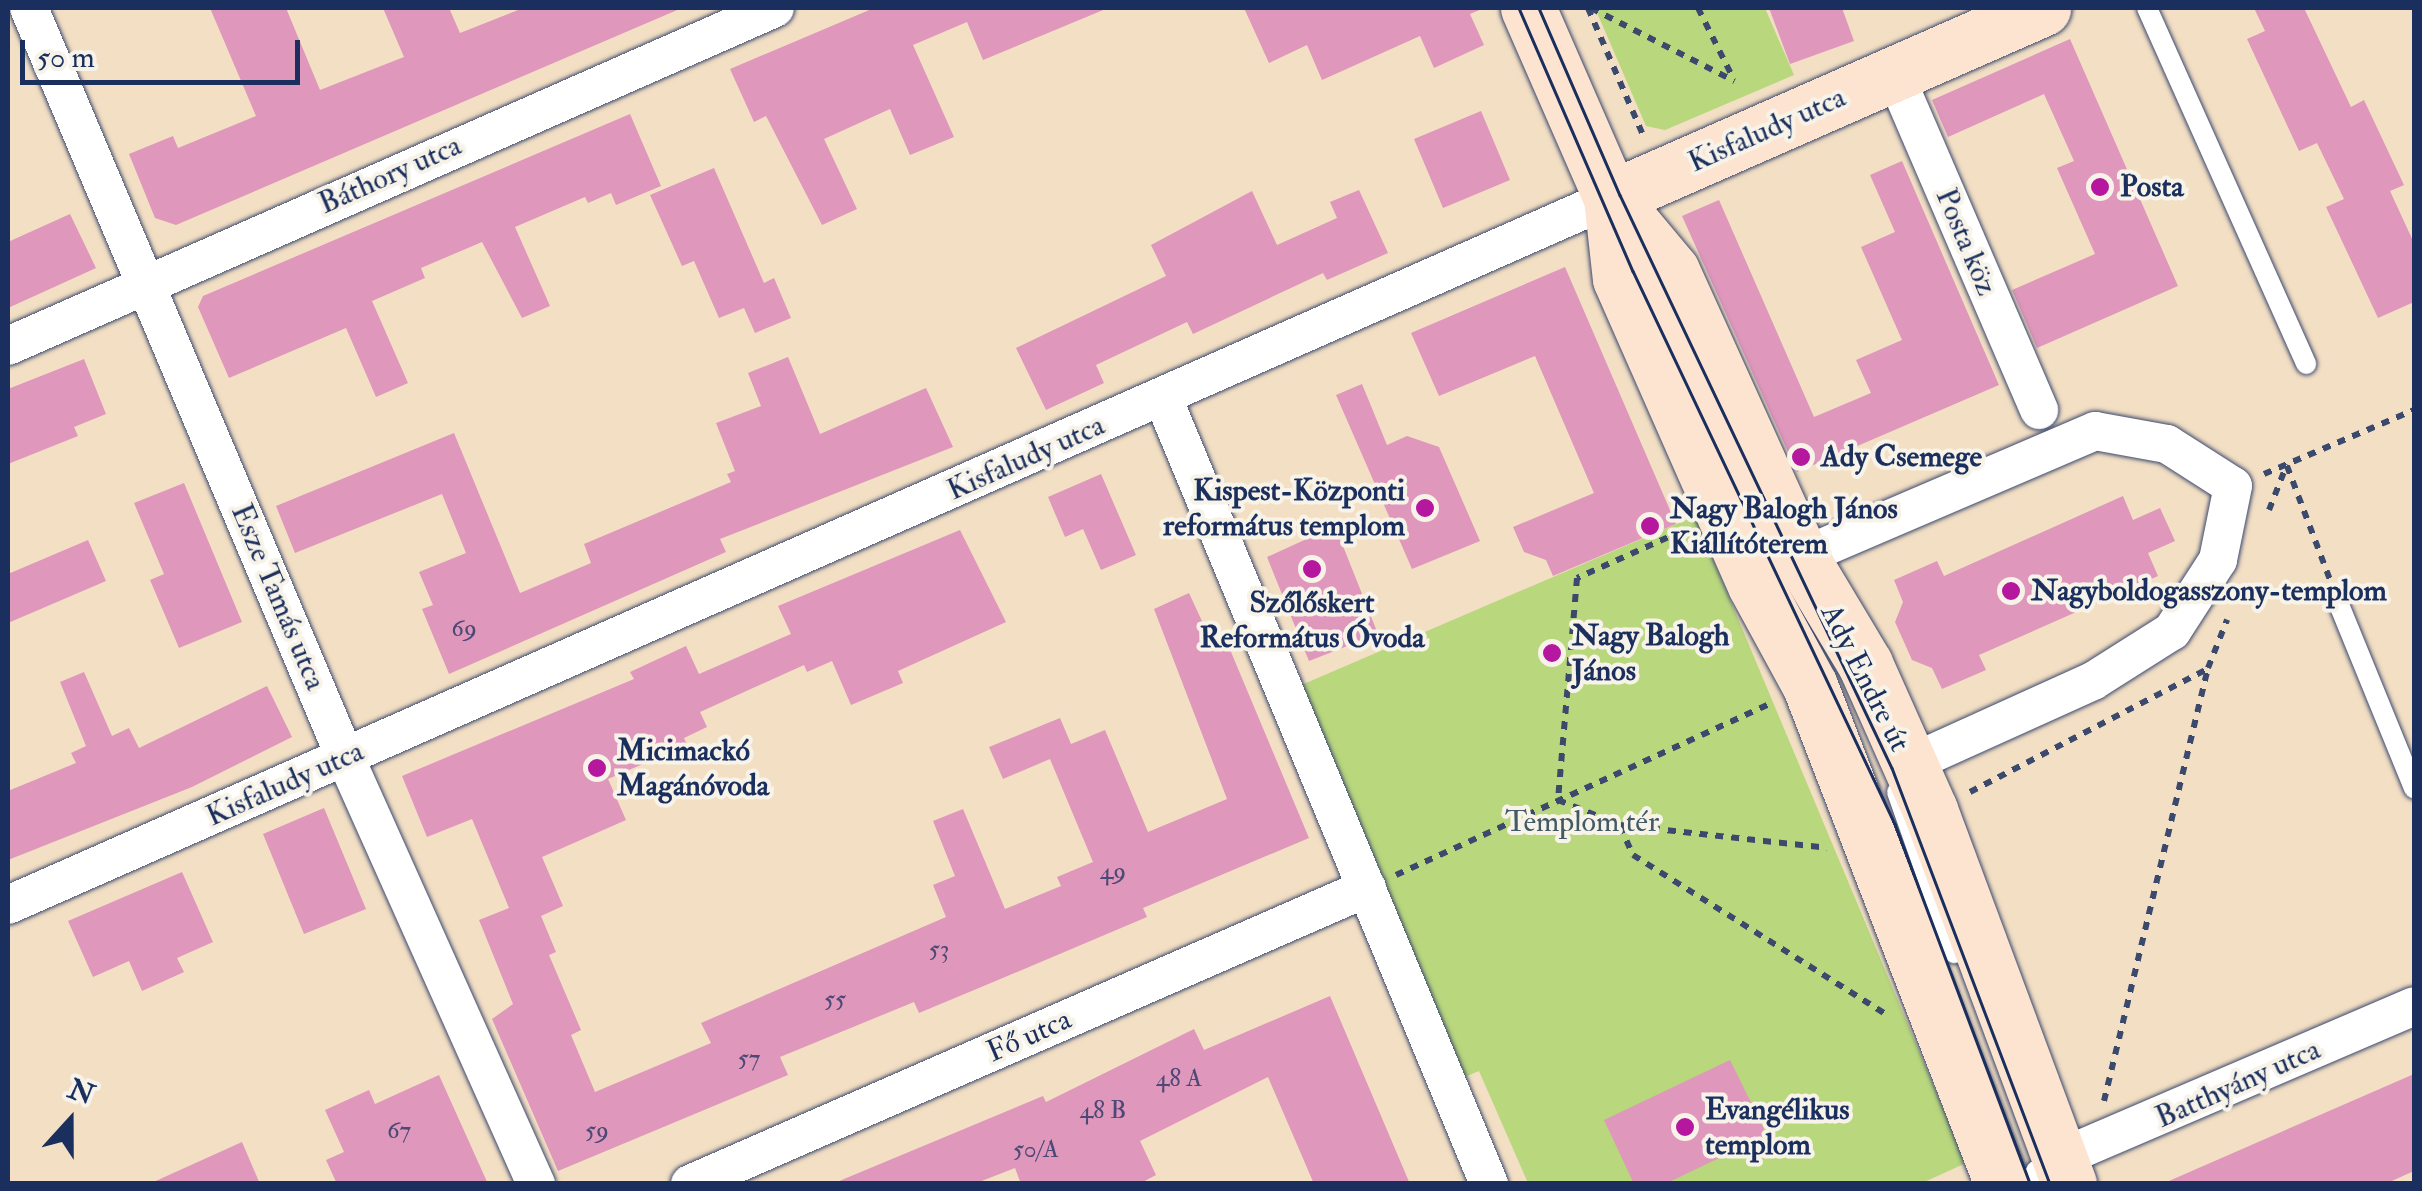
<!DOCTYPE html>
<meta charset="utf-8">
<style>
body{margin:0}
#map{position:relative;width:2422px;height:1191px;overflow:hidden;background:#f3dfc4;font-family:"IM FELL Double Pica",serif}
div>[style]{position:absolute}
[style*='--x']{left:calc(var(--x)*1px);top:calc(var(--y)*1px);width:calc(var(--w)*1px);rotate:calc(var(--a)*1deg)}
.green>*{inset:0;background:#b9d77d}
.building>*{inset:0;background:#df97bc}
.path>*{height:6px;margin-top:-3px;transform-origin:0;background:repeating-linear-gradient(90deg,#3b496d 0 8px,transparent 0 16px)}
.roads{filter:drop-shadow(0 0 2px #3b496d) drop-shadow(0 0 2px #3b496d)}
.lane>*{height:20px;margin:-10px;padding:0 10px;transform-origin:10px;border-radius:10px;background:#fff}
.street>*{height:38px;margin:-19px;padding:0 19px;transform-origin:19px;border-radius:19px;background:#fff}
.secondary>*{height:55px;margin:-27.5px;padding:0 27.5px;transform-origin:27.5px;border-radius:27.5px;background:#fde4d1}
.tram>*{height:2.5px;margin:-1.25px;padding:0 1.25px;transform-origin:1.25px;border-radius:1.25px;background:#1b2f5e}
.dots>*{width:28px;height:28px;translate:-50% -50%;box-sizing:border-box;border:5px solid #f7f3e8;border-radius:50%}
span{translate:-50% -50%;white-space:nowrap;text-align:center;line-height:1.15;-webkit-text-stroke:8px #f7f3e8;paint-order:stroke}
.number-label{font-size:25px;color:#4c4976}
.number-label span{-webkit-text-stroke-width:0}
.street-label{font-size:30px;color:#1b2f5e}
.poi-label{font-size:30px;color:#1b2f5e;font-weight:700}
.left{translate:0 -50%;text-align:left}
.right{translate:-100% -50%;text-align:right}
.park-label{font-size:30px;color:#425966}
.frame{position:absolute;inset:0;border:10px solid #1b2f5e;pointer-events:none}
.north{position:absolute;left:20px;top:1071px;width:100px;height:100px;-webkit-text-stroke:8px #f7f3e8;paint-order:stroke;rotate:21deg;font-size:28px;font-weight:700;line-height:40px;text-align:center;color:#1b2f5e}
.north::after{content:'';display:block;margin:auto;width:35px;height:45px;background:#1b2f5e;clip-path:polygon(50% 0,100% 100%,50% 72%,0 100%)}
.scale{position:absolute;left:20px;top:40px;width:280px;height:45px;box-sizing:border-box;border:5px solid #1b2f5e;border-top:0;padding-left:12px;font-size:30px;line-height:35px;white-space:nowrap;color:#1b2f5e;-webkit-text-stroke:8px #f7f3e8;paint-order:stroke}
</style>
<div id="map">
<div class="green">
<i style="clip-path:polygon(1595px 8px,1765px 8px,1794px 75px,1665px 130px,1646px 126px)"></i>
<i style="clip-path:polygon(1695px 516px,1966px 1163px,1920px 1184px,1528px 1183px,1479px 1071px,1448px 1084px,1285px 692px)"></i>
</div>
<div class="building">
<i style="clip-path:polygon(210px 8px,286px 8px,320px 90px,404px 57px,383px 8px,449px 8px,460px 33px,523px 8px,682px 8px,176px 225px,155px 218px,129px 154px,173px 136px,178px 148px,256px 116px)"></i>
<i style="clip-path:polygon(874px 8px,1108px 8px,983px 60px,967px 22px,913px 45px,954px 137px,910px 155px,890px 109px,824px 139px,857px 209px,822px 225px,766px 116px,754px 122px,730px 69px)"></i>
<i style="clip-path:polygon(1244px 8px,1484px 8px,1470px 14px,1484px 45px,1434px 68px,1420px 36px,1322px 80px,1307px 45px,1269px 63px)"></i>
<i style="clip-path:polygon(1769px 8px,1842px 8px,1854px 41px,1790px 64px)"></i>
<i style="clip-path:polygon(2254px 8px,2304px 8px,2351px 107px,2364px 100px,2404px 185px,2390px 191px,2414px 243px,2414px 302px,2378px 318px,2326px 207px,2344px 199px,2317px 143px,2299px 151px,2247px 39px,2265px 31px)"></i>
<i style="clip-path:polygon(2070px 39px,2178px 286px,2037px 348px,2012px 290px,2095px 254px,2057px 168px,2074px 161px,2044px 94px,1948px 137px,1932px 100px)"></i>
<i style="clip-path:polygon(1481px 111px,1510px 180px,1443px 208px,1414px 139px)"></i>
<i style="clip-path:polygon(630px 114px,661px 186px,616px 205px,611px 193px,588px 203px,585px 197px,515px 227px,550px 306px,522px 318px,482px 242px,421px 268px,425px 278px,372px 301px,408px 383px,376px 397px,346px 328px,229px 378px,198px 307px,203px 296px)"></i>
<i style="clip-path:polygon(1902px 161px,1999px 385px,1797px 472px,1682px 216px,1719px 200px,1814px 417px,1871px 393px,1856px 360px,1902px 340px,1861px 247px,1895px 232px,1870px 175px)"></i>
<i style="clip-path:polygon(714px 168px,764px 283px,774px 278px,791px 318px,755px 333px,744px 308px,719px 318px,694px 261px,682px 266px,650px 195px)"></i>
<i style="clip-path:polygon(1359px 190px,1388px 253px,1327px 280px,1323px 273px,1193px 334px,1187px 322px,1096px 365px,1104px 383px,1046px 410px,1016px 348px,1166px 276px,1151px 245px,1252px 191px,1277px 245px,1337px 218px,1330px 202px)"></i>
<i style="clip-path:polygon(70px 214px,96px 268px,8px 308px,8px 242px)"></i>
<i style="clip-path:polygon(1565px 267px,1676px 524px,1553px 576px,1546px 560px,1524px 552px,1513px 527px,1594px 493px,1535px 356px,1439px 396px,1411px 333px)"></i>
<i style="clip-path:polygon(788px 357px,820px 434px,926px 388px,953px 447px,720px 539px,726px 552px,449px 674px,422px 609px,433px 605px,419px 572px,466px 553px,442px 494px,295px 553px,276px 506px,454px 433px,520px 593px,591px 563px,584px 544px,731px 482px,727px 474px,735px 471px,716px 423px,761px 406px,748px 373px)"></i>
<i style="clip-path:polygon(84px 359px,106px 414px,74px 427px,78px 436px,8px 464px,8px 389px)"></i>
<i style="clip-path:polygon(1362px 384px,1387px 445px,1407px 436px,1439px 447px,1480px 541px,1412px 569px,1336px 395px)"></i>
<i style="clip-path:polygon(1101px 474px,1136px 555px,1101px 570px,1083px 529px,1065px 537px,1048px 497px)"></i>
<i style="clip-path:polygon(184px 483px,242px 622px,179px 648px,150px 580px,164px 574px,134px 503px)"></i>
<i style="clip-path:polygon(2123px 496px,2133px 520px,2160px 508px,2175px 541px,2148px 553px,2158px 576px,1979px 655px,1986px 670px,1942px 689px,1932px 668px,1912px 660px,1895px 622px,1903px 602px,1894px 580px,1937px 561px,1944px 576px)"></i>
<i style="clip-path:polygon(1335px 526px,1378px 634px,1309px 661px,1267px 557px)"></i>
<i style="clip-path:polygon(960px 530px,1006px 622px,898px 671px,903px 683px,851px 705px,832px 661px,807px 672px,804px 665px,700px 712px,707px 727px,684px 738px,687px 745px,608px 779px,626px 820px,542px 857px,563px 906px,541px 916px,556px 952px,549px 955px,581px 1030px,571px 1035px,595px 1092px,711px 1043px,701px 1023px,946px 917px,933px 885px,955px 876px,933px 821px,963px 809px,1005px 909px,1061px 886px,1057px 877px,1093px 862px,1050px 759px,1003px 779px,989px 747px,1060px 718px,1071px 744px,1105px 730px,1148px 832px,1227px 799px,1154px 609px,1189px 593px,1213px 645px,1226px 640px,1309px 838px,1143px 908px,1147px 917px,998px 980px,919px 1013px,914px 1002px,780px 1057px,788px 1075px,558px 1171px,492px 1019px,513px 1004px,479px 920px,509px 908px,472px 819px,427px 837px,402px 776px,634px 679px,630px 672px,686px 646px,699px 674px,791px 634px,778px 606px)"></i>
<i style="clip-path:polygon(88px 540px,106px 581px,8px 623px,8px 574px)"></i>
<i style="clip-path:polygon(84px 672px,112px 736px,129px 728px,139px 748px,267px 686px,292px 737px,192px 787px,8px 860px,8px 791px,76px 763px,71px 753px,86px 746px,60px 682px)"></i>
<i style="clip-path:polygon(324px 808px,366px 909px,304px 934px,263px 834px)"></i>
<i style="clip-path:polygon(182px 872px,213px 942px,177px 958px,184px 972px,142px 991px,129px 961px,93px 977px,68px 921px)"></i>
<i style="clip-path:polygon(1330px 996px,1410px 1184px,1314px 1184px,1268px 1077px,1140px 1141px,1156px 1175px,1139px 1184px,1021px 1184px,1015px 1168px,974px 1184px,832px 1184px,1043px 1096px,1046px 1102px,1194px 1029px,1204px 1050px)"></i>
<i style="clip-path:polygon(1730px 1060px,1767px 1135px,1665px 1184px,1634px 1184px,1604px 1120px)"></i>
<i style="clip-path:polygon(2414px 1074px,2414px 1171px,2385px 1184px,2162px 1184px)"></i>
<i style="clip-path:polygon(439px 1075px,488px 1184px,337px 1184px,326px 1160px,344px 1152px,325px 1110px,369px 1090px,375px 1104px)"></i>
<i style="clip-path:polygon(242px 1142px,260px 1184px,149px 1184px)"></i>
</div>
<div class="path">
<i style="--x:1588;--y:8;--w:138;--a:66.6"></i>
<i style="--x:1591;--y:8;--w:161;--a:27"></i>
<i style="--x:1698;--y:8;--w:78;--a:63.4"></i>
<i style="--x:2287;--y:466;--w:127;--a:69.3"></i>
<i style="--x:2264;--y:474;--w:163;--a:-23.1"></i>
<i style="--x:2269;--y:510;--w:49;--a:-68.6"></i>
<i style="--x:1682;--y:531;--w:115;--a:155.9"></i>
<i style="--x:1577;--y:578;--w:223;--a:94.9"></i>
<i style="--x:1558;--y:800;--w:67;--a:22"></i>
<i style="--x:1620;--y:825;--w:208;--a:6.3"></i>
<i style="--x:1970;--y:792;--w:267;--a:-27.4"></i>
<i style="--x:1620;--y:826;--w:32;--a:66"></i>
<i style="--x:1633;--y:855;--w:300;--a:32.2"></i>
<i style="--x:1396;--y:875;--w:413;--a:-24.6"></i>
<i style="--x:2104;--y:1101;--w:445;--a:-76.5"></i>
<i style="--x:2208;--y:668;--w:52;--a:-68.4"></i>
</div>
<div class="roads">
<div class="lane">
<i style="--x:2147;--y:8;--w:390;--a:65.9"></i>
<i style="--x:2340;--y:607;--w:196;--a:67.8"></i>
<i style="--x:1897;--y:792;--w:171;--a:70.5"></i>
<i style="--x:2036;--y:1171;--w:13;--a:81"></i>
</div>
<div class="street">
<i style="--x:29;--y:8;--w:813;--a:67.13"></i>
<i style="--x:345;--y:757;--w:468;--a:65.9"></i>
<i style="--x:1894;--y:73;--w:367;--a:66.7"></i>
<i style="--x:8;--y:346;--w:838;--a:-23.78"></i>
<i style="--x:1163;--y:398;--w:851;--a:67.47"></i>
<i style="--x:1801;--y:557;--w:320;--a:-23.2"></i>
<i style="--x:2095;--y:431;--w:73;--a:10.2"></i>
<i style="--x:2167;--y:444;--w:78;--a:32.5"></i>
<i style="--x:2233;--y:486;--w:76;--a:101.5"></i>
<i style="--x:2218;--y:560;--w:85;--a:122.9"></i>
<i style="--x:2172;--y:631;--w:93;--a:147.7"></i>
<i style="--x:2093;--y:681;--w:202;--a:155.7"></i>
<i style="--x:8;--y:905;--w:1752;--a:-23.8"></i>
<i style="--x:2060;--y:1158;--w:385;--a:-23.2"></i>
<i style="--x:690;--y:1184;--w:739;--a:-23.62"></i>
</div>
<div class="secondary">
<i style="--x:1528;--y:8;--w:207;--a:66.4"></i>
<i style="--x:1611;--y:198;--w:81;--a:83.7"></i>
<i style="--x:1620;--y:279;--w:334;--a:66.2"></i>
<i style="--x:1755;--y:585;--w:115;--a:61.4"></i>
<i style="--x:1810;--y:686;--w:534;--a:68.92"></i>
<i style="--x:1611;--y:198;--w:95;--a:50.1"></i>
<i style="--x:1672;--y:271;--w:314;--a:65.7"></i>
<i style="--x:1801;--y:557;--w:125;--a:59.1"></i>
<i style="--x:1865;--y:664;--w:160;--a:66"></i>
<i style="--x:1930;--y:810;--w:399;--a:69.6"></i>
<i style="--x:1611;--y:198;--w:472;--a:-23.7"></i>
</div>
</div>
<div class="tram">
<i style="--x:1519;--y:8;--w:287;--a:66.6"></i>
<i style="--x:1633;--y:271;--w:612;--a:64.65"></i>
<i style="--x:1895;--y:824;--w:384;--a:69.4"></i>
<i style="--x:1539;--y:8;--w:204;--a:66.6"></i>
<i style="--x:1620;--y:195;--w:634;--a:64.61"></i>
<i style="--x:1892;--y:768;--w:445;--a:69.2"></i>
</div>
<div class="dots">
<i style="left:2100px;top:187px;background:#b5179e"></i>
<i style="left:1801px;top:457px;background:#b5179e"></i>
<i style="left:1425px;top:508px;background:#b5179e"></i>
<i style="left:1650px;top:526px;background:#b5179e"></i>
<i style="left:1312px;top:569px;background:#b5179e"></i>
<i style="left:2011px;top:591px;background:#b5179e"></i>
<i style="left:1552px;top:653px;background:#b5179e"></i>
<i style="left:597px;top:768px;background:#b5179e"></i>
<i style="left:1685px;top:1127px;background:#b5179e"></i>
</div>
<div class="number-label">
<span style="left:464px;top:629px">69</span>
<span style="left:1113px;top:872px">49</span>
<span style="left:939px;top:950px">53</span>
<span style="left:835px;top:1000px">55</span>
<span style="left:749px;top:1059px">57</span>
<span style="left:1179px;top:1079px">48 A</span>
<span style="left:1103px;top:1111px">48 B</span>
<span style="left:399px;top:1131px">67</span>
<span style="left:597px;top:1131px">59</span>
<span style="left:1036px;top:1150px">50/A</span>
</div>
<div class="street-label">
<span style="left:1767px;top:130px;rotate:-24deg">Kisfaludy utca</span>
<span style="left:390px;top:175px;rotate:-24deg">Báthory utca</span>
<span style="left:1966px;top:242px;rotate:67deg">Posta köz</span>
<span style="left:1026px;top:458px;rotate:-24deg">Kisfaludy utca</span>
<span style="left:278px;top:597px;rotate:67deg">Esze Tamás utca</span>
<span style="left:1865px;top:678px;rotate:63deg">Ady Endre út</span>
<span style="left:285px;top:784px;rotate:-24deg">Kisfaludy utca</span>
<span style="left:1029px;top:1036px;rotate:-24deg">Fő utca</span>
<span style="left:2238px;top:1084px;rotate:-24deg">Batthyány utca</span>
</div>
<div class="poi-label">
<span class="left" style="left:2120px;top:187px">Posta</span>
<span class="left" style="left:1821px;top:457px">Ady Csemege</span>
<span class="right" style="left:1405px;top:508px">Kispest-Központi<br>református templom</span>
<span class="left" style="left:1670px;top:526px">Nagy Balogh János<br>Kiállítóterem</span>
<span class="left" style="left:2031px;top:591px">Nagyboldogasszony-templom</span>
<span style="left:1312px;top:620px">Szőlőskert<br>Református Óvoda</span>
<span class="left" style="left:1572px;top:653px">Nagy Balogh<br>János</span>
<span class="left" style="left:617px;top:768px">Micimackó<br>Magánóvoda</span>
<span class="left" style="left:1705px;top:1127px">Evangélikus<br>templom</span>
</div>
<div class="park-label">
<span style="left:1582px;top:822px">Templom tér</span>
</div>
<div class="frame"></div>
<div class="north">N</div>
<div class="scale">50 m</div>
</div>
